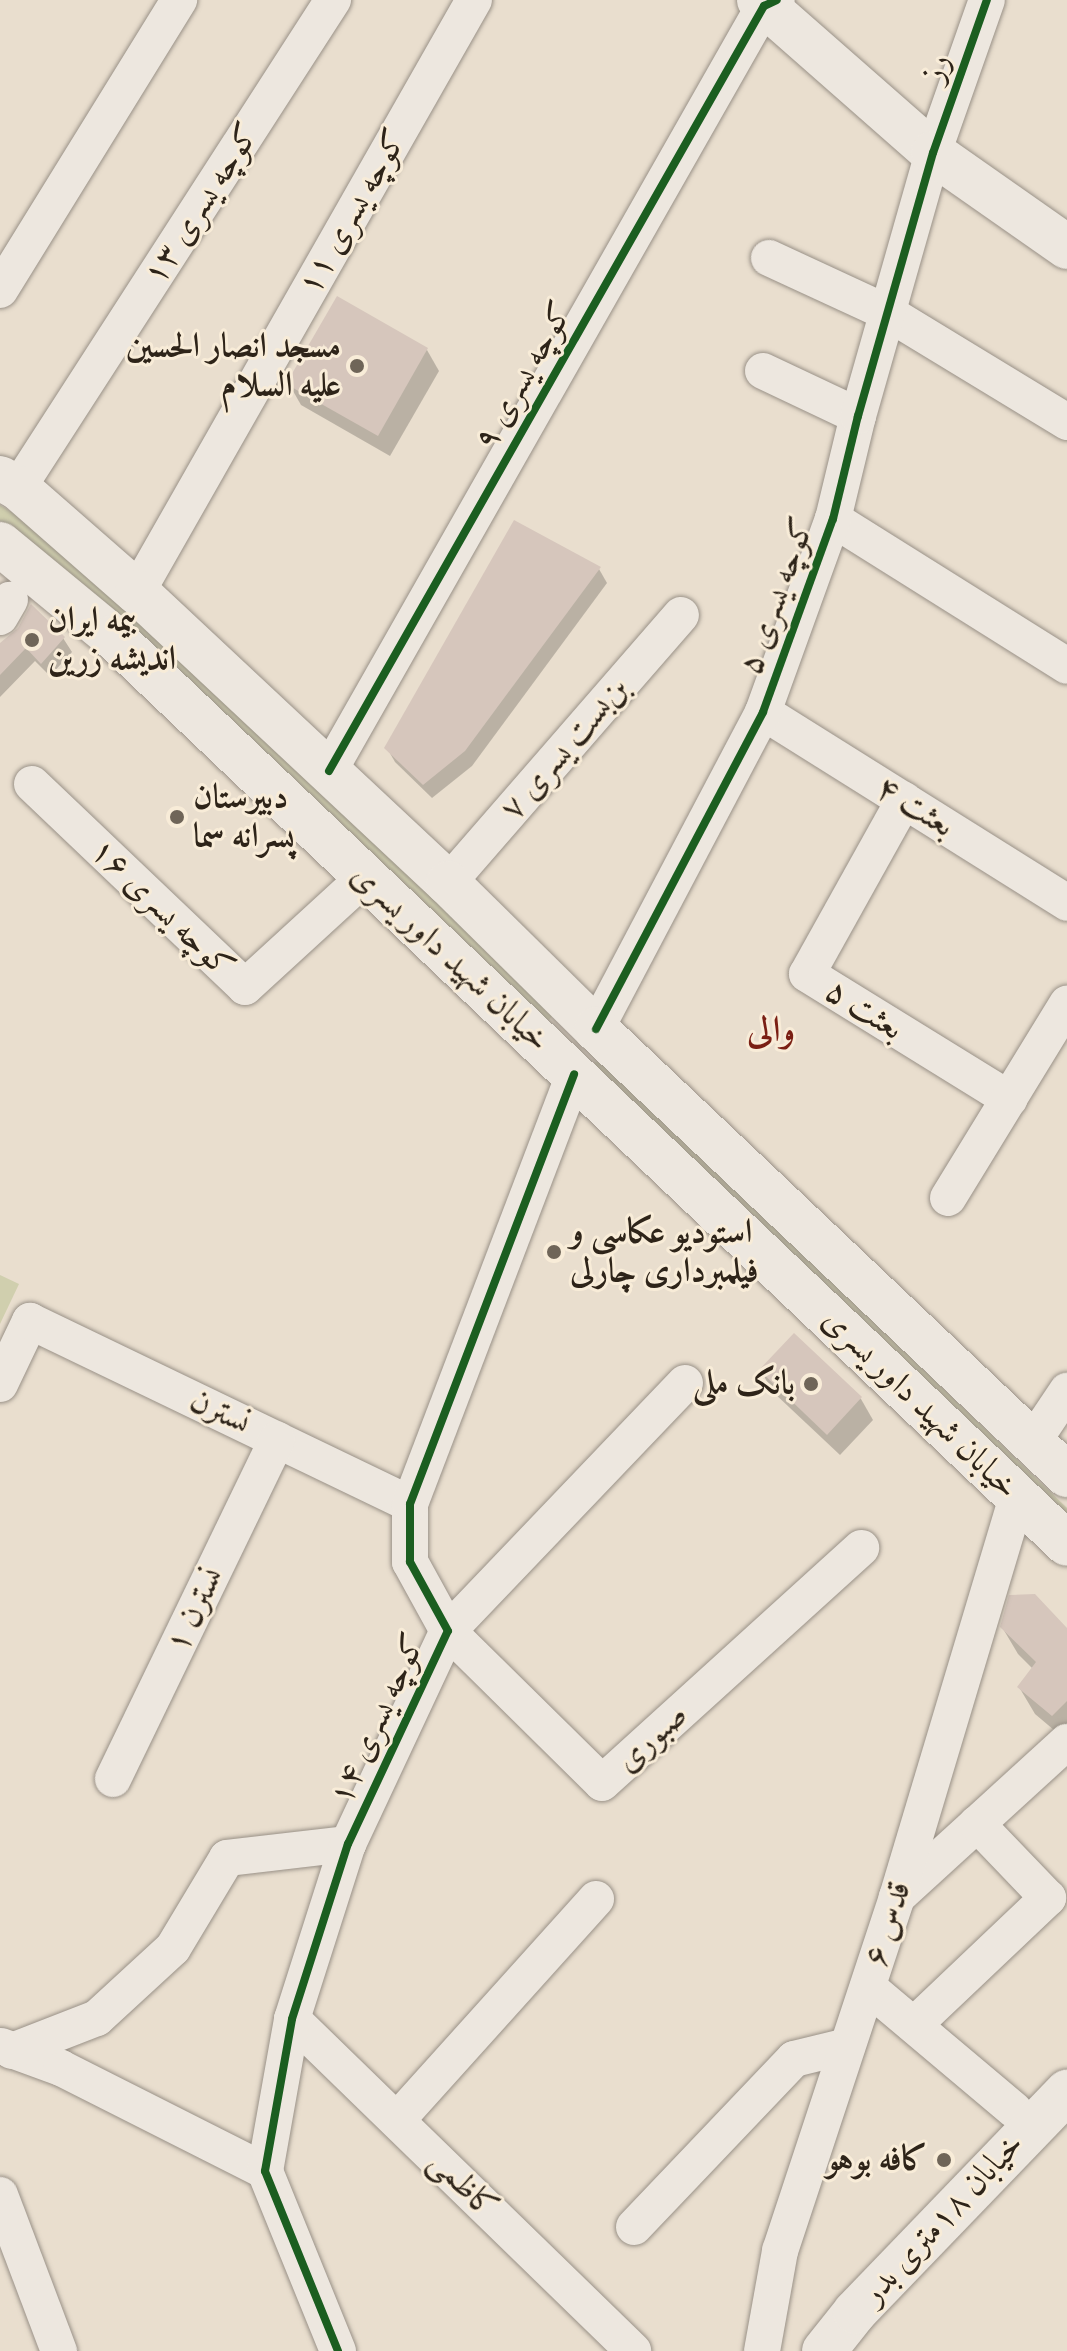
<!DOCTYPE html>
<meta charset="utf-8">
<style>
body{margin:0}
#map{position:relative;width:1067px;height:2351px;overflow:hidden;background:#e9dece;font-family:"IM FELL DW Pica",Amiri,serif}
div>[style]{position:absolute}
[style*='--x']{left:calc(var(--x)*1px);top:calc(var(--y)*1px);width:calc(var(--w)*1px);rotate:calc(var(--a)*1deg)}
.green>*{inset:0;background:#d0cfae}
.shadow>*{inset:0;background:#0003}
.building>*{inset:0;background:#d6c6bc}
.roads{filter:drop-shadow(0 0 2px #999187) drop-shadow(0 0 2px #999187)}
.street>*{height:36px;margin:-18px;padding:0 18px;transform-origin:18px;border-radius:18px;background:#ede7df}
.secondary>*{height:44px;margin:-22px;padding:0 22px;transform-origin:22px;border-radius:22px;background:#ede7df}
.cycleway>*{height:8px;margin:-4px;padding:0 4px;transform-origin:4px;border-radius:4px;background:#1b5e20}
.dots>*{width:22px;height:22px;translate:-50% -50%;box-sizing:border-box;border:4px solid #f8ecd8;border-radius:50%}
span{translate:-50% -50%;white-space:nowrap;text-align:center;line-height:1.15;-webkit-text-stroke:6px #f8ecd8;paint-order:stroke}
.street-label{font-size:34px;color:#2e2419}
.poi-label{font-size:34px;color:#2e2419;font-weight:700}
.right{translate:-100% -50%;text-align:right}
.left{translate:0 -50%;text-align:left}
.neighbourhood-label{font-size:36px;color:#7a1f14;font-weight:700}
</style>
<div id="map">
<div class="green">
<i style="clip-path:polygon(0 505px,22px 518px,128px 607px,545px 1003px,553px 1015px,549px 1020px,539px 1016px,19px 533px,0 521px)"></i>
<i style="clip-path:polygon(594px 1062px,605px 1063px,1067px 1508px,1067px 1525px,601px 1077px)"></i>
<i style="clip-path:polygon(0 1275px,19px 1284px,0 1324px)"></i>
</div>
<div class="shadow">
<i style="clip-path:polygon(427px 350px,439px 371px,390px 456px,301px 405px,289px 384px)"></i>
<i style="clip-path:polygon(599px 569px,607px 583px,472px 766px,432px 798px,395px 762px,387px 748px)"></i>
<i style="clip-path:polygon(63px 638px,72px 652px,50px 676px,35px 661px,0 697px,0 646px)"></i>
<i style="clip-path:polygon(794px 1336px,861px 1399px,873px 1420px,840px 1455px,773px 1392px,761px 1371px)"></i>
<i style="clip-path:polygon(1002px 1627px,1067px 1631px,1067px 1741px,1035px 1714px,1019px 1687px,1033px 1669px,1018px 1654px)"></i>
</div>
<div class="building">
<i style="clip-path:polygon(337px 296px,428px 348px,378px 436px,286px 384px)"></i>
<i style="clip-path:polygon(514px 520px,601px 567px,465px 751px,423px 785px,384px 748px)"></i>
<i style="clip-path:polygon(31px 604px,65px 637px,41px 664px,26px 648px,0 675px,0 643px,18px 628px)"></i>
<i style="clip-path:polygon(794px 1333px,862px 1397px,827px 1435px,759px 1370px)"></i>
<i style="clip-path:polygon(1035px 1594px,1067px 1628px,1067px 1701px,1052px 1716px,1017px 1687px,1036px 1662px,1000px 1627px,1009px 1595px)"></i>
</div>
<div class="roads">
<div class="street">
<i style="--x:769;--y:258;--w:131;--a:24.8"></i>
<i style="--x:888;--y:313;--w:210;--a:31.3"></i>
<i style="--x:0;--y:290;--w:341;--a:-58.3"></i>
<i style="--x:763;--y:371;--w:105;--a:25.3"></i>
<i style="--x:18;--y:488;--w:581;--a:-57.16"></i>
<i style="--x:833;--y:519;--w:276;--a:32.1"></i>
<i style="--x:137;--y:592;--w:681;--a:-60.35"></i>
<i style="--x:0;--y:617;--w:20;--a:-60"></i>
<i style="--x:763;--y:712;--w:359;--a:32.1"></i>
<i style="--x:329;--y:771;--w:880;--a:-60.38"></i>
<i style="--x:764;--y:6;--w:14;--a:-25"></i>
<i style="--x:32;--y:784;--w:294;--a:43.6"></i>
<i style="--x:245;--y:987;--w:161;--a:-42.5"></i>
<i style="--x:904;--y:800;--w:199;--a:119.1"></i>
<i style="--x:807;--y:974;--w:238;--a:31.7"></i>
<i style="--x:448;--y:883;--w:355;--a:-49"></i>
<i style="--x:596;--y:1029;--w:358;--a:-62.2"></i>
<i style="--x:763;--y:712;--w:205;--a:-70.1"></i>
<i style="--x:833;--y:519;--w:106;--a:-76.4"></i>
<i style="--x:858;--y:416;--w:273;--a:-74.1"></i>
<i style="--x:933;--y:153;--w:162;--a:-70.6"></i>
<i style="--x:948;--y:1198;--w:228;--a:-58.5"></i>
<i style="--x:685;--y:1383;--w:343;--a:133.7"></i>
<i style="--x:448;--y:1631;--w:216;--a:44.6"></i>
<i style="--x:602;--y:1783;--w:350;--a:-42.2"></i>
<i style="--x:0;--y:1384;--w:70;--a:-64.5"></i>
<i style="--x:30;--y:1321;--w:422;--a:25.7"></i>
<i style="--x:1032;--y:1443;--w:63;--a:-56.1"></i>
<i style="--x:113;--y:1779;--w:377;--a:-64.2"></i>
<i style="--x:897;--y:1897;--w:230;--a:-42.4"></i>
<i style="--x:868;--y:1987;--w:191;--a:40.1"></i>
<i style="--x:292;--y:2019;--w:476;--a:44.2"></i>
<i style="--x:914;--y:2025;--w:185;--a:-43.5"></i>
<i style="--x:1048;--y:1898;--w:103;--a:-133.8"></i>
<i style="--x:1;--y:2046;--w:64;--a:20.1"></i>
<i style="--x:61;--y:2068;--w:229;--a:26.8"></i>
<i style="--x:12;--y:2051;--w:91;--a:-21.2"></i>
<i style="--x:97;--y:2018;--w:103;--a:-42.6"></i>
<i style="--x:173;--y:1948;--w:105;--a:-59"></i>
<i style="--x:227;--y:1858;--w:122;--a:-6.6"></i>
<i style="--x:398;--y:2119;--w:296;--a:-48"></i>
<i style="--x:0;--y:2195;--w:167;--a:69.3"></i>
<i style="--x:634;--y:2227;--w:232;--a:-46.4"></i>
<i style="--x:794;--y:2059;--w:55;--a:-13.8"></i>
<i style="--x:338;--y:2351;--w:194;--a:-112.1"></i>
<i style="--x:265;--y:2171;--w:154;--a:-79.9"></i>
<i style="--x:292;--y:2019;--w:184;--a:-72.3"></i>
<i style="--x:348;--y:1844;--w:235;--a:-64.9"></i>
<i style="--x:448;--y:1631;--w:79;--a:-118.8"></i>
<i style="--x:410;--y:1562;--w:58;--a:-90"></i>
<i style="--x:410;--y:1504;--w:460;--a:-69.1"></i>
<i style="--x:762;--y:2351;--w:102;--a:-79.8"></i>
<i style="--x:780;--y:2251;--w:373;--a:-71.7"></i>
<i style="--x:897;--y:1897;--w:419;--a:-73.3"></i>
</div>
<div class="secondary">
<i style="--x:759;--y:0;--w:232;--a:41.3"></i>
<i style="--x:933;--y:153;--w:164;--a:35"></i>
<i style="--x:0;--y:478;--w:21;--a:29"></i>
<i style="--x:18;--y:488;--w:158;--a:41.2"></i>
<i style="--x:137;--y:592;--w:426;--a:43.1"></i>
<i style="--x:448;--y:883;--w:208;--a:44.6"></i>
<i style="--x:596;--y:1029;--w:649;--a:43.44"></i>
<i style="--x:0;--y:544;--w:146;--a:39.5"></i>
<i style="--x:113;--y:637;--w:1316;--a:43.55"></i>
<i style="--x:824;--y:2351;--w:50;--a:-51.5"></i>
<i style="--x:855;--y:2312;--w:306;--a:-46.1"></i>
</div>
</div>
<div class="cycleway">
<i style="--x:329;--y:771;--w:880;--a:-60.38"></i>
<i style="--x:764;--y:6;--w:14;--a:-25"></i>
<i style="--x:596;--y:1029;--w:358;--a:-62.2"></i>
<i style="--x:763;--y:712;--w:205;--a:-70.1"></i>
<i style="--x:833;--y:519;--w:106;--a:-76.4"></i>
<i style="--x:858;--y:416;--w:273;--a:-74.1"></i>
<i style="--x:933;--y:153;--w:162;--a:-70.6"></i>
<i style="--x:338;--y:2351;--w:194;--a:-112.1"></i>
<i style="--x:265;--y:2171;--w:154;--a:-79.9"></i>
<i style="--x:292;--y:2019;--w:184;--a:-72.3"></i>
<i style="--x:348;--y:1844;--w:235;--a:-64.9"></i>
<i style="--x:448;--y:1631;--w:79;--a:-118.8"></i>
<i style="--x:410;--y:1562;--w:58;--a:-90"></i>
<i style="--x:410;--y:1504;--w:460;--a:-69.1"></i>
</div>
<div class="dots">
<i style="left:357px;top:366px;background:#6f6558"></i>
<i style="left:32px;top:640px;background:#6f6558"></i>
<i style="left:177px;top:817px;background:#6f6558"></i>
<i style="left:554px;top:1252px;background:#6f6558"></i>
<i style="left:811px;top:1384px;background:#6f6558"></i>
<i style="left:944px;top:2160px;background:#6f6558"></i>
</div>
<div class="street-label">
<span style="left:936px;top:68px;rotate:-71deg">رز</span>
<span style="left:202px;top:204px;rotate:-57deg">کوچه یسری ۱۳</span>
<span style="left:353px;top:212px;rotate:-60deg">کوچه یسری ۱۱</span>
<span style="left:524px;top:376px;rotate:-60deg">کوچه یسری ۹</span>
<span style="left:777px;top:596px;rotate:-70deg">کوچه یسری ۵</span>
<span style="left:565px;top:749px;rotate:-49deg">بن‌بست یسری ۷</span>
<span style="left:915px;top:807px;rotate:32deg">بعثت ۴</span>
<span style="left:162px;top:909px;rotate:44deg">کوچه یسری ۱۶</span>
<span style="left:450px;top:958px;rotate:43deg">خیابان شهید داور یسری</span>
<span style="left:864px;top:1010px;rotate:32deg">بعثت ۵</span>
<span style="left:920px;top:1404px;rotate:44deg">خیابان شهید داور یسری</span>
<span style="left:220px;top:1412px;rotate:26deg">نسترن</span>
<span style="left:195px;top:1610px;rotate:-64deg">نسترن ۱</span>
<span style="left:378px;top:1719px;rotate:-65deg">کوچه یسری ۱۴</span>
<span style="left:652px;top:1738px;rotate:-42deg">صبوری</span>
<span style="left:888px;top:1924px;rotate:-72deg">قدس ۶</span>
<span style="left:463px;top:2185px;rotate:45deg">کاظمی</span>
<span style="left:943px;top:2219px;rotate:-47deg">خیابان ۱۸متری بدر</span>
</div>
<div class="poi-label">
<span class="right" style="left:341px;top:366px">مسجد انصار الحسین<br>علیه السلام</span>
<span class="left" style="left:48px;top:640px">بیمه ایران<br>اندیشه زرین</span>
<span class="left" style="left:193px;top:817px">دبیرستان<br>پسرانه سما</span>
<span class="left" style="left:570px;top:1252px">استودیو عکاسی و<br>فیلمبرداری چارلی</span>
<span class="right" style="left:795px;top:1384px">بانک ملی</span>
<span class="right" style="left:928px;top:2160px">کافه بوهو</span>
</div>
<div class="neighbourhood-label">
<span style="left:771px;top:1031px">والی</span>
</div>
</div>
